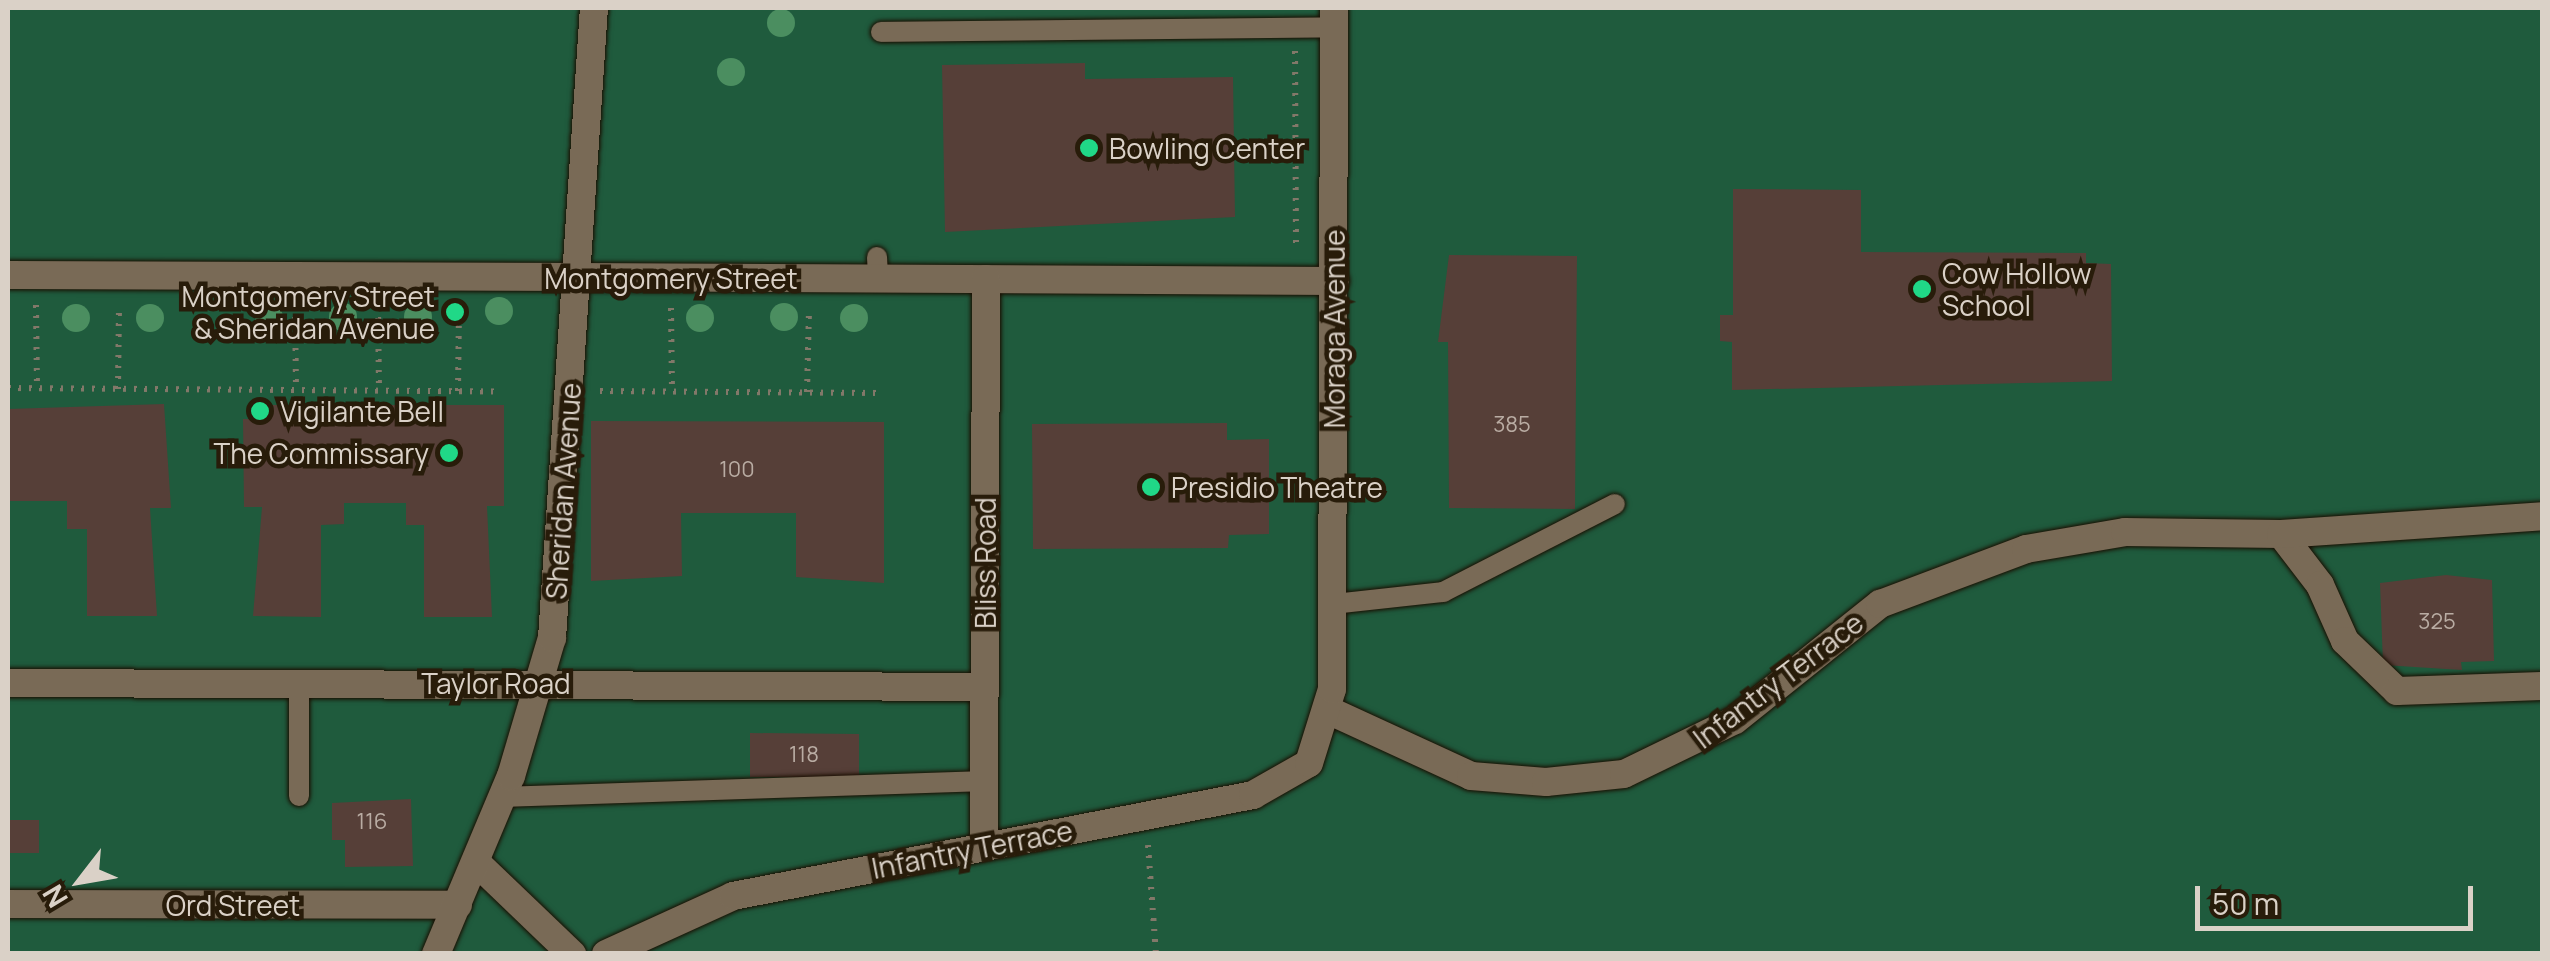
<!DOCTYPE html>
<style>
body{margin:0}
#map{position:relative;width:2550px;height:961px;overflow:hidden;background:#322614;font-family:Manrope,sans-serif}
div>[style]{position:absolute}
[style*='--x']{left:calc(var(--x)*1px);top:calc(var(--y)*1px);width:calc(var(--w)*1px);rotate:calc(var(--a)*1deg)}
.green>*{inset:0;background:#1f5b3d}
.building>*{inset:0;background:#563f38}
.path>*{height:6px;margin-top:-3px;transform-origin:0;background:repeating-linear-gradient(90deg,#827869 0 2.5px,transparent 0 10.5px)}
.roads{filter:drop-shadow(0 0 2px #1a0e01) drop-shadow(0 0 2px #1a0e01)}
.service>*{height:20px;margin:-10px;padding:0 10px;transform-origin:10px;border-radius:10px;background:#796a56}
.minor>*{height:28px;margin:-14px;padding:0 14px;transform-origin:14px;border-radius:14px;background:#796a56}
.tertiary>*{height:28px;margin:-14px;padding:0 14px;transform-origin:14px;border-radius:14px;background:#796a56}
.trees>*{width:28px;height:28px;margin:-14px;border-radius:50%;background:#4b8e60}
.dots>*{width:28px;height:28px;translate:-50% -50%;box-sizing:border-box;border:5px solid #281c0a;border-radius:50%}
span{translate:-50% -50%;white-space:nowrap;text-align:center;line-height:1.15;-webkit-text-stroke:9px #281c0a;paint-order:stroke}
.number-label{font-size:22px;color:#b9aca3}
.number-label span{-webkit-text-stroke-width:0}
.poi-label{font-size:28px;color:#dad1c7}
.left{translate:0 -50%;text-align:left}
.right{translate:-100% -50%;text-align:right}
.street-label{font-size:28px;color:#dad1c7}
.frame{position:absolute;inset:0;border:10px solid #dad1c7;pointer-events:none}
.north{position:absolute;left:30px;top:831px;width:100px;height:100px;-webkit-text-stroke:8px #281c0a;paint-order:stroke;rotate:239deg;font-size:28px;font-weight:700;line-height:40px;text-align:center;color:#dad1c7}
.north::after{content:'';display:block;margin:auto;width:35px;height:45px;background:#dad1c7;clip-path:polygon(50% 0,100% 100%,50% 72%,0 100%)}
.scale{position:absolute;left:2195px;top:886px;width:278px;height:45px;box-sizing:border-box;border:5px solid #dad1c7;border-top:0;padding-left:12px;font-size:30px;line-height:35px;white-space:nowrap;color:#dad1c7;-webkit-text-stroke:8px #281c0a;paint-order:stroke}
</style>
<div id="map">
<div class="green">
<i style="clip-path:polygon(8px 8px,2542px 8px,2542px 953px,8px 953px)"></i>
</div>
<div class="building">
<i style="clip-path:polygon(1085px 63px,1085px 79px,1233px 77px,1235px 217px,945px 232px,942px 65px)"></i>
<i style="clip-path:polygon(1733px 189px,1861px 190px,1861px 252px,2086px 253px,2086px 263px,2111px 264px,2112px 381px,1732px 390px,1732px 342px,1720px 341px,1720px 315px,1733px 315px)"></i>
<i style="clip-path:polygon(1449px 255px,1577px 256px,1575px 509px,1449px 508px,1448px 342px,1438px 342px)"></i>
<i style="clip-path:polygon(164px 404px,171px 508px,150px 508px,157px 616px,87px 616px,87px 529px,67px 529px,67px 501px,8px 501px,8px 409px)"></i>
<i style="clip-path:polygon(252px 405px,504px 405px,504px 506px,487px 506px,492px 617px,424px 617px,424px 525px,406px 525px,406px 503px,344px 503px,344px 524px,321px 525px,321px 617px,253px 616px,262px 507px,244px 507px,243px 419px,253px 419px)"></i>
<i style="clip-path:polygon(591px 421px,884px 422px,884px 583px,796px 577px,796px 513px,681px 513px,682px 576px,591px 581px)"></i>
<i style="clip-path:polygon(1227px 423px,1227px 440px,1269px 439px,1269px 534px,1229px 535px,1228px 548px,1033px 549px,1032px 424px)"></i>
<i style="clip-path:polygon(2446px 575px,2492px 580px,2494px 661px,2461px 662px,2462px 670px,2383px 665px,2380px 583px)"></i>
<i style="clip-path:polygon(750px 733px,859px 734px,859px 777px,750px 777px)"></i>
<i style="clip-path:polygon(411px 799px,413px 866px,345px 867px,345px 840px,332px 840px,332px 803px)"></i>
<i style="clip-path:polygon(8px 820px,39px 820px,39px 853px,8px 853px)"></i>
</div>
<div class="path">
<i style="--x:1295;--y:51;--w:198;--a:89.7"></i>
<i style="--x:36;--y:305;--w:83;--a:89.3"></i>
<i style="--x:295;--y:306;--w:84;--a:89.3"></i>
<i style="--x:378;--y:307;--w:83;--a:89.3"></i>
<i style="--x:671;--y:308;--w:84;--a:89.3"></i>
<i style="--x:8;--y:388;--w:491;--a:0.4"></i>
<i style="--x:118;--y:389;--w:84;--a:-89.3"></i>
<i style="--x:458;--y:391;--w:84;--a:-89.3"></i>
<i style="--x:600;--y:391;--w:281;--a:0.4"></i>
<i style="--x:807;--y:392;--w:84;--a:-88.6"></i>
<i style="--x:1148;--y:845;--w:109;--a:85.8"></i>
</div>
<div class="roads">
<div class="service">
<i style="--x:881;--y:32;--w:453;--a:-0.6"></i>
<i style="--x:877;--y:257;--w:22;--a:87"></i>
<i style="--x:1333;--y:604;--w:111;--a:-6.2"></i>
<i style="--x:1443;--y:592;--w:193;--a:-27.1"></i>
<i style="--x:299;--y:796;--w:113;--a:-90"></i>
<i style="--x:503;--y:797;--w:481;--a:-1.9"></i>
</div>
<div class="minor">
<i style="--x:576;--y:277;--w:759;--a:0.3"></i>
<i style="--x:2281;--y:534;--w:64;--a:52.6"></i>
<i style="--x:2320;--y:585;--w:61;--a:65.9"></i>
<i style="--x:2345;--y:641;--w:72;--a:43.9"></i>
<i style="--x:2397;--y:691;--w:145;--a:-2"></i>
<i style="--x:8;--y:683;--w:977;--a:0.23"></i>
<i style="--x:1330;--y:711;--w:155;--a:24.7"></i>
<i style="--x:1471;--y:776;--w:75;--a:4.6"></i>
<i style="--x:1546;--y:782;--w:78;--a:-5.9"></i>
<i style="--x:1624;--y:774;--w:123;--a:-25.9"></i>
<i style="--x:1735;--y:720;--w:186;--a:-38.7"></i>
<i style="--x:1880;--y:604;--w:156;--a:-20.6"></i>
<i style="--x:2026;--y:549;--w:100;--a:-9.7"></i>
<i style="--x:2125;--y:532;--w:156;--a:0.7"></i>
<i style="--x:2281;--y:534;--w:262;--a:-3.9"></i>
<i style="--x:984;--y:846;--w:567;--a:-89.8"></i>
<i style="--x:477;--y:863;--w:132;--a:43.8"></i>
<i style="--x:8;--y:904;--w:450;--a:0.1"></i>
<i style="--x:606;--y:954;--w:140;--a:-24.5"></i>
<i style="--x:733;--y:896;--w:530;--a:-10.99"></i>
<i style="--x:1253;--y:795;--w:64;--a:-29.7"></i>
<i style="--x:1309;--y:763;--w:77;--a:-72.7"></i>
<i style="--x:1332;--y:689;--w:681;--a:-89.83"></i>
</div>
<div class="tertiary">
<i style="--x:8;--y:275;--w:568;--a:0.2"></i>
<i style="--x:436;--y:954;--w:193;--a:-67.2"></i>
<i style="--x:511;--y:776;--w:144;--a:-73.5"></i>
<i style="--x:552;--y:638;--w:631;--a:-86.19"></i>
</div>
</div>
<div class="trees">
<i style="left:781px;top:23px"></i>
<i style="left:731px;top:72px"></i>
<i style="left:499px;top:311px"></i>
<i style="left:343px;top:317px"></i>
<i style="left:418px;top:317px"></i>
<i style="left:784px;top:317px"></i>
<i style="left:76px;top:318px"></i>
<i style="left:150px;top:318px"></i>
<i style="left:269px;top:318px"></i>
<i style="left:700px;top:318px"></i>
<i style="left:854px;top:318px"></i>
</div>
<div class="dots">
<i style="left:1089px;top:148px;background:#20d887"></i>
<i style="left:1922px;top:289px;background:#20d887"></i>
<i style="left:455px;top:312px;background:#20d887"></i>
<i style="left:260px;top:411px;background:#20d887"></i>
<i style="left:449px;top:453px;background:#20d887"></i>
<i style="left:1151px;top:487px;background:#20d887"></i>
</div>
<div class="number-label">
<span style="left:1512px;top:425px">385</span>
<span style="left:737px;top:470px">100</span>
<span style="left:2437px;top:622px">325</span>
<span style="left:804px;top:755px">118</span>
<span style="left:372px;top:822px">116</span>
</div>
<div class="poi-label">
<span class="left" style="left:1109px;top:148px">Bowling Center</span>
<span class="left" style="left:1942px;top:289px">Cow Hollow<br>School</span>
<span class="right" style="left:435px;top:312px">Montgomery Street<br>&amp; Sheridan Avenue</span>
<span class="left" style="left:280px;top:411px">Vigilante Bell</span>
<span class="right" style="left:429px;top:453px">The Commissary</span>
<span class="left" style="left:1171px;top:487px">Presidio Theatre</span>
</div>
<div class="street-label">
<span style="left:671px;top:278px">Montgomery Street</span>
<span style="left:1334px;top:329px;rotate:-90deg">Moraga Avenue</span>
<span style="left:563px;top:491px;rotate:-86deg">Sheridan Avenue</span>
<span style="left:985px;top:563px;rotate:-90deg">Bliss Road</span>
<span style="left:1778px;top:680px;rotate:-37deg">Infantry Terrace</span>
<span style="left:496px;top:683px">Taylor Road</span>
<span style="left:972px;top:849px;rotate:-11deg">Infantry Terrace</span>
<span style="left:233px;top:905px">Ord Street</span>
</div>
<div class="frame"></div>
<div class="north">N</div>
<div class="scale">50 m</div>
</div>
